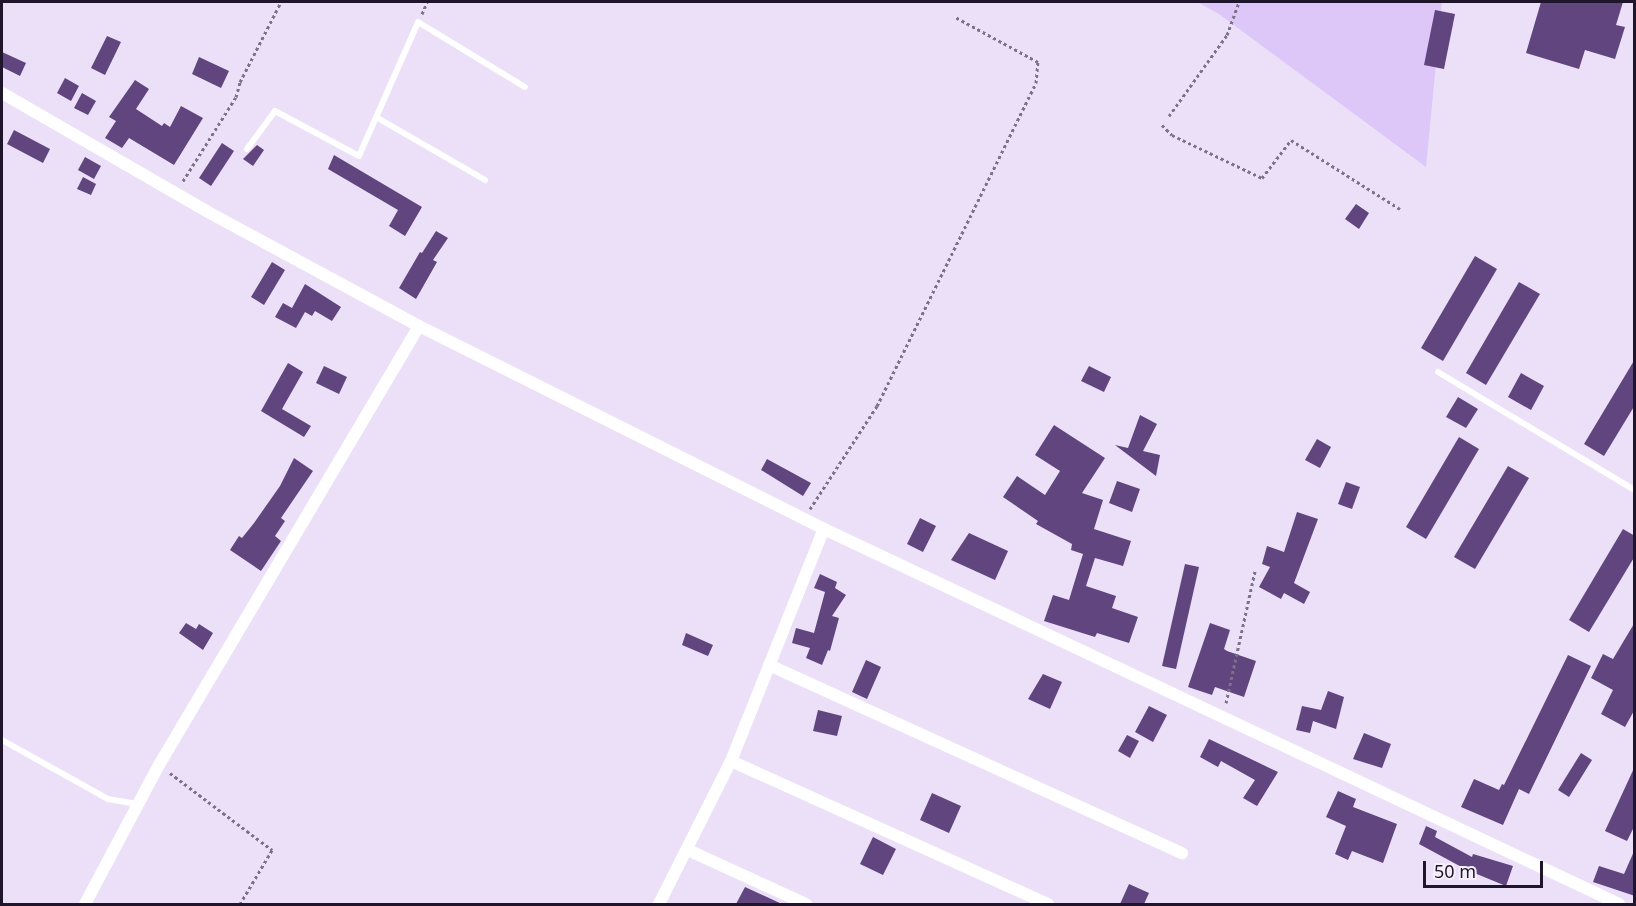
<!DOCTYPE html>
<style>
body{margin:0}
#map{position:relative;width:1636px;height:906px;overflow:hidden;background:#ebe0f8;font-family:"Noto Sans",sans-serif}
div>[style]{position:absolute}
[style*='--x']{left:calc(var(--x)*1px);top:calc(var(--y)*1px);width:calc(var(--w)*1px);rotate:calc(var(--a)*1deg)}
.green>*{inset:0;background:#ddc7f9}
.building>*{inset:0;background:#61457e}
.path>*{height:3px;margin-top:-1.5px;transform-origin:0;background:repeating-linear-gradient(90deg,#7c7288 0 3px,transparent 0 6px)}
.service>*{height:6px;margin:-3px;padding:0 3px;transform-origin:3px;border-radius:3px;background:#fff}
.minor>*{height:12px;margin:-6px;padding:0 6px;transform-origin:6px;border-radius:6px;background:#fff}
span{translate:-50% -50%;white-space:nowrap;text-align:center;line-height:1.15;-webkit-text-stroke:6px #f5f0fc;paint-order:stroke}
.frame{position:absolute;inset:0;border:3px solid #20162b;pointer-events:none}
.scale{position:absolute;left:1423px;top:861px;width:120px;height:27px;box-sizing:border-box;border:3px solid #20162b;border-top:0;padding-left:8px;font-size:18px;line-height:21px;white-space:nowrap;color:#20162b;-webkit-text-stroke:4px #f5f0fc;paint-order:stroke}
</style>
<div id="map">
<div class="green">
<i style="clip-path:polygon(1197px 2px,1442px 2px,1426px 167px,1219px 14px)"></i>
</div>
<div class="building">
<i style="clip-path:polygon(1541px 2px,1623px 2px,1616px 25px,1625px 27px,1615px 59px,1585px 50px,1579px 69px,1526px 53px)"></i>
<i style="clip-path:polygon(1435px 10px,1455px 14px,1444px 69px,1424px 65px)"></i>
<i style="clip-path:polygon(107px 36px,121px 42px,105px 75px,91px 68px)"></i>
<i style="clip-path:polygon(2px 52px,26px 63px,20px 76px,2px 67px)"></i>
<i style="clip-path:polygon(199px 57px,229px 71px,221px 88px,192px 74px)"></i>
<i style="clip-path:polygon(65px 78px,79px 86px,71px 101px,57px 93px)"></i>
<i style="clip-path:polygon(135px 80px,149px 89px,136px 109px,162px 126px,164px 123px,170px 127px,181px 106px,203px 118px,174px 165px,129px 138px,122px 148px,105px 138px,116px 121px,109px 117px)"></i>
<i style="clip-path:polygon(82px 93px,96px 101px,88px 115px,74px 108px)"></i>
<i style="clip-path:polygon(14px 130px,50px 149px,43px 163px,7px 144px)"></i>
<i style="clip-path:polygon(222px 143px,234px 151px,211px 186px,199px 178px)"></i>
<i style="clip-path:polygon(257px 145px,264px 150px,253px 166px,243px 159px)"></i>
<i style="clip-path:polygon(334px 155px,422px 207px,405px 236px,389px 226px,398px 210px,328px 169px)"></i>
<i style="clip-path:polygon(85px 157px,101px 166px,94px 179px,78px 170px)"></i>
<i style="clip-path:polygon(83px 177px,96px 184px,91px 195px,77px 189px)"></i>
<i style="clip-path:polygon(1356px 204px,1369px 213px,1359px 229px,1345px 219px)"></i>
<i style="clip-path:polygon(436px 231px,448px 238px,433px 260px,437px 262px,416px 299px,399px 288px,420px 252px,422px 253px)"></i>
<i style="clip-path:polygon(1475px 256px,1497px 269px,1443px 361px,1421px 348px)"></i>
<i style="clip-path:polygon(272px 262px,285px 270px,264px 305px,251px 297px)"></i>
<i style="clip-path:polygon(1519px 282px,1540px 294px,1486px 385px,1466px 373px)"></i>
<i style="clip-path:polygon(305px 284px,341px 307px,332px 321px,315px 311px,312px 316px,305px 312px,296px 328px,275px 317px,283px 303px,292px 308px)"></i>
<i style="clip-path:polygon(1635px 359px,1635px 405px,1604px 456px,1584px 444px)"></i>
<i style="clip-path:polygon(288px 363px,303px 372px,282px 409px,311px 426px,304px 437px,261px 411px)"></i>
<i style="clip-path:polygon(324px 366px,347px 377px,339px 394px,316px 383px)"></i>
<i style="clip-path:polygon(1089px 366px,1111px 377px,1104px 392px,1081px 381px)"></i>
<i style="clip-path:polygon(1521px 373px,1544px 386px,1531px 410px,1508px 397px)"></i>
<i style="clip-path:polygon(1458px 397px,1478px 409px,1466px 428px,1446px 417px)"></i>
<i style="clip-path:polygon(1140px 415px,1157px 424px,1143px 451px,1160px 455px,1156px 476px,1115px 445px,1128px 448px)"></i>
<i style="clip-path:polygon(1054px 425px,1105px 458px,1082px 493px,1103px 500px,1094px 529px,1131px 541px,1123px 566px,1095px 558px,1086px 586px,1116px 596px,1112px 608px,1138px 617px,1129px 643px,1097px 633px,1095px 637px,1044px 621px,1053px 595px,1069px 600px,1083px 554px,1071px 550px,1072px 544px,1036px 524px,1038px 521px,1003px 497px,1017px 476px,1045px 495px,1060px 471px,1035px 455px)"></i>
<i style="clip-path:polygon(1459px 437px,1479px 449px,1426px 539px,1406px 527px)"></i>
<i style="clip-path:polygon(1317px 439px,1331px 447px,1320px 468px,1305px 460px)"></i>
<i style="clip-path:polygon(294px 458px,313px 471px,281px 518px,285px 521px,275px 536px,281px 541px,261px 571px,230px 550px,239px 536px,242px 538px,254px 523px,280px 486px)"></i>
<i style="clip-path:polygon(767px 459px,811px 483px,803px 496px,761px 470px)"></i>
<i style="clip-path:polygon(1508px 466px,1529px 478px,1475px 569px,1454px 557px)"></i>
<i style="clip-path:polygon(1117px 481px,1140px 489px,1132px 512px,1109px 503px)"></i>
<i style="clip-path:polygon(1346px 482px,1360px 487px,1352px 509px,1338px 504px)"></i>
<i style="clip-path:polygon(1297px 512px,1318px 519px,1294px 583px,1310px 592px,1304px 604px,1284px 593px,1281px 599px,1259px 587px,1270px 567px,1262px 564px,1267px 546px,1284px 552px)"></i>
<i style="clip-path:polygon(920px 518px,936px 526px,923px 552px,907px 544px)"></i>
<i style="clip-path:polygon(1623px 529px,1635px 536px,1635px 556px,1589px 632px,1569px 620px)"></i>
<i style="clip-path:polygon(969px 533px,1008px 551px,995px 580px,951px 560px)"></i>
<i style="clip-path:polygon(1185px 564px,1199px 567px,1176px 669px,1162px 666px)"></i>
<i style="clip-path:polygon(820px 574px,837px 582px,835px 588px,846px 595px,832px 616px,839px 618px,830px 651px,828px 650px,822px 665px,806px 658px,810px 648px,792px 643px,796px 628px,814px 633px,825px 592px,814px 588px)"></i>
<i style="clip-path:polygon(1635px 622px,1635px 709px,1625px 727px,1601px 714px,1613px 690px,1591px 678px,1603px 654px,1613px 659px)"></i>
<i style="clip-path:polygon(186px 623px,196px 629px,199px 624px,213px 633px,203px 650px,179px 633px)"></i>
<i style="clip-path:polygon(1210px 623px,1230px 630px,1224px 649px,1227px 651px,1256px 661px,1244px 697px,1215px 687px,1212px 695px,1188px 687px)"></i>
<i style="clip-path:polygon(686px 633px,713px 645px,708px 656px,682px 645px)"></i>
<i style="clip-path:polygon(1568px 655px,1591px 666px,1529px 794px,1519px 789px,1503px 825px,1461px 807px,1474px 779px,1499px 790px,1502px 784px,1504px 785px)"></i>
<i style="clip-path:polygon(866px 660px,881px 667px,867px 699px,852px 692px)"></i>
<i style="clip-path:polygon(1043px 674px,1062px 682px,1050px 709px,1028px 699px)"></i>
<i style="clip-path:polygon(1328px 691px,1344px 697px,1336px 729px,1313px 721px,1310px 733px,1296px 730px,1302px 706px,1321px 710px)"></i>
<i style="clip-path:polygon(1149px 706px,1167px 715px,1153px 742px,1135px 732px)"></i>
<i style="clip-path:polygon(818px 710px,842px 716px,837px 736px,813px 731px)"></i>
<i style="clip-path:polygon(1364px 733px,1391px 744px,1382px 768px,1353px 759px)"></i>
<i style="clip-path:polygon(1127px 735px,1139px 741px,1130px 758px,1118px 751px)"></i>
<i style="clip-path:polygon(1209px 739px,1278px 772px,1257px 806px,1243px 798px,1255px 780px,1221px 761px,1218px 767px,1200px 757px)"></i>
<i style="clip-path:polygon(1581px 753px,1592px 760px,1569px 797px,1558px 790px)"></i>
<i style="clip-path:polygon(1635px 766px,1635px 825px,1627px 841px,1605px 831px)"></i>
<i style="clip-path:polygon(1338px 791px,1356px 799px,1353px 807px,1397px 824px,1383px 863px,1352px 851px,1348px 860px,1335px 854px,1346px 826px,1326px 817px)"></i>
<i style="clip-path:polygon(932px 793px,961px 806px,949px 833px,920px 820px)"></i>
<i style="clip-path:polygon(1426px 826px,1437px 831px,1435px 837px,1472px 857px,1473px 854px,1513px 866px,1506px 886px,1467px 870px,1419px 844px)"></i>
<i style="clip-path:polygon(873px 837px,896px 849px,883px 875px,860px 864px)"></i>
<i style="clip-path:polygon(1635px 849px,1635px 896px,1593px 882px,1599px 866px,1624px 874px)"></i>
<i style="clip-path:polygon(1129px 884px,1149px 893px,1144px 904px,1120px 904px)"></i>
<i style="clip-path:polygon(745px 887px,782px 904px,736px 904px)"></i>
</div>
<div class="path">
<i style="--x:422;--y:14;--w:13;--a:-67"></i>
<i style="--x:1169;--y:116;--w:100;--a:-54.4"></i>
<i style="--x:1227;--y:35;--w:35;--a:-70"></i>
<i style="--x:1162;--y:125;--w:14;--a:45"></i>
<i style="--x:1172;--y:135;--w:100;--a:25.5"></i>
<i style="--x:1262;--y:178;--w:48;--a:-52.7"></i>
<i style="--x:1291;--y:140;--w:129;--a:32.3"></i>
<i style="--x:183;--y:181;--w:99;--a:-57.8"></i>
<i style="--x:236;--y:97;--w:16;--a:-75"></i>
<i style="--x:240;--y:82;--w:90;--a:-62.9"></i>
<i style="--x:810;--y:509;--w:123;--a:-57"></i>
<i style="--x:877;--y:406;--w:360;--a:-63.8"></i>
<i style="--x:1036;--y:83;--w:21;--a:-85"></i>
<i style="--x:1038;--y:62;--w:94;--a:-151.5"></i>
<i style="--x:1226;--y:703;--w:135;--a:-77.6"></i>
<i style="--x:170;--y:773;--w:128;--a:37"></i>
<i style="--x:272;--y:850;--w:63;--a:120.7"></i>
</div>
<div class="service">
<i style="--x:376;--y:117;--w:126;--a:30"></i>
<i style="--x:247;--y:149;--w:47;--a:-53.6"></i>
<i style="--x:275;--y:111;--w:95;--a:28.2"></i>
<i style="--x:359;--y:156;--w:146;--a:-66.2"></i>
<i style="--x:418;--y:22;--w:125;--a:31.3"></i>
<i style="--x:1438;--y:372;--w:229;--a:31"></i>
<i style="--x:2;--y:740;--w:121;--a:29.1"></i>
<i style="--x:108;--y:799;--w:29;--a:10"></i>
</div>
<div class="minor">
<i style="--x:2;--y:93;--w:238;--a:30"></i>
<i style="--x:208;--y:212;--w:240;--a:28.4"></i>
<i style="--x:419;--y:326;--w:453;--a:26.6"></i>
<i style="--x:824;--y:529;--w:879;--a:25.25"></i>
<i style="--x:769;--y:665;--w:454;--a:24.5"></i>
<i style="--x:731;--y:761;--w:348;--a:24.3"></i>
<i style="--x:688;--y:850;--w:130;--a:24.6"></i>
<i style="--x:85;--y:904;--w:157;--a:-62"></i>
<i style="--x:159;--y:765;--w:510;--a:-59.36"></i>
<i style="--x:659;--y:904;--w:160;--a:-63.3"></i>
<i style="--x:731;--y:761;--w:250;--a:-68.2"></i>
</div>
<div class="frame"></div>
<div class="scale">50 m</div>
</div>
